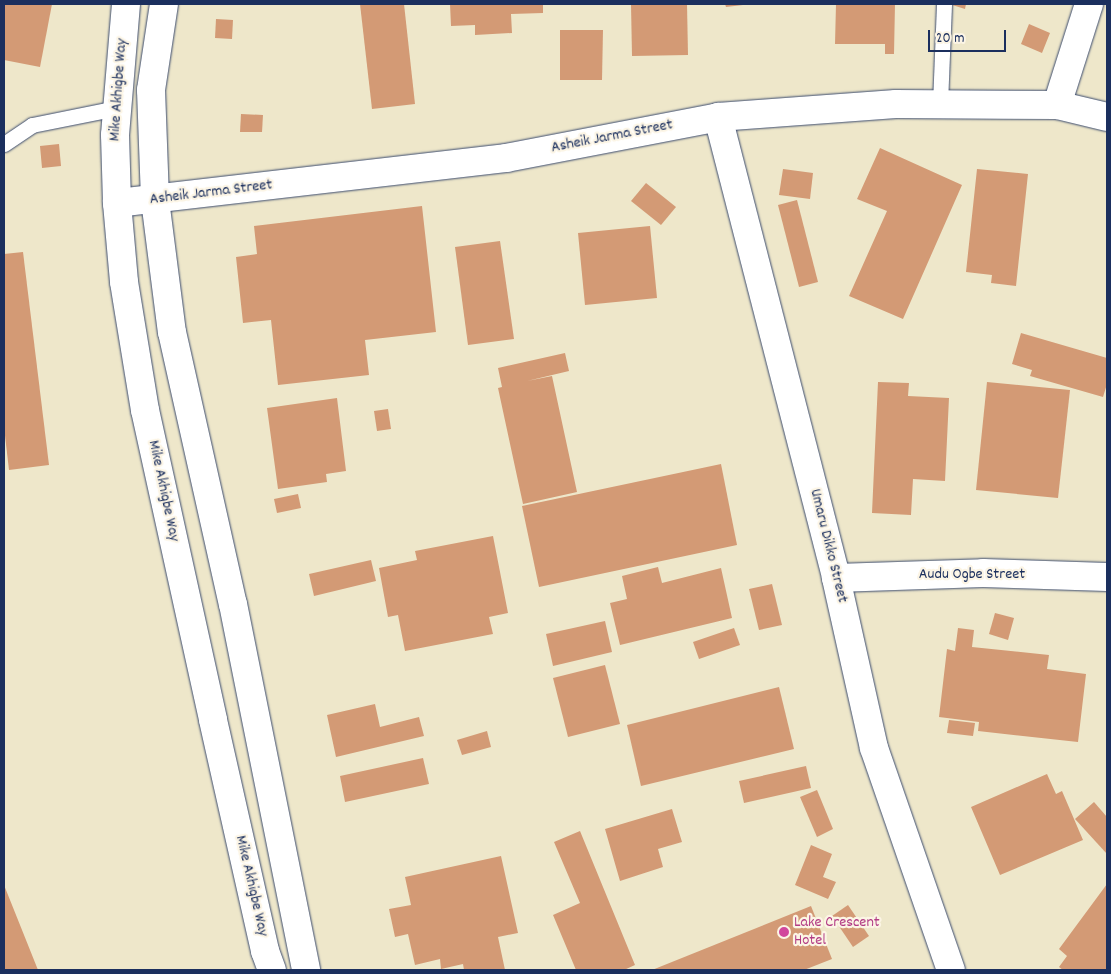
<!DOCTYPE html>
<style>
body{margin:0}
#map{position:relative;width:1111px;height:974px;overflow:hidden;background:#eee7ca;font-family:Dekko,sans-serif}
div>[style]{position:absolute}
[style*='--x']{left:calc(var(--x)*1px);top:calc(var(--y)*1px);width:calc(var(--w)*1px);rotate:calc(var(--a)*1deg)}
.building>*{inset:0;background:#d39a75}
.roads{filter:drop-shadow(0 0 1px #3b4b6e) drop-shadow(0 0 1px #3b4b6e)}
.lane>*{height:15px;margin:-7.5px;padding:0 7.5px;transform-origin:7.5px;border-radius:7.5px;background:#fff}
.street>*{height:28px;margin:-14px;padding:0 14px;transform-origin:14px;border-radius:14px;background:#fff}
.secondary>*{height:28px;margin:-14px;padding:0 14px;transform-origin:14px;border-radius:14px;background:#fff}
.dots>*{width:14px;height:14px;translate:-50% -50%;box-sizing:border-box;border:2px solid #fcf5e5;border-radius:50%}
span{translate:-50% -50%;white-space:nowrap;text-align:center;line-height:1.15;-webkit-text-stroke:4.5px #fcf5e5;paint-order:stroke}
.street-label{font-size:16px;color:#1b2f5e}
.hotel-label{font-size:16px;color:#b23c85}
.left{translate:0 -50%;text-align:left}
.frame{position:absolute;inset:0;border:5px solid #1b2f5e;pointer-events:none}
.scale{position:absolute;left:928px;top:30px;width:78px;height:22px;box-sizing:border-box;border:2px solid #1b2f5e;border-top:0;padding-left:6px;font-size:15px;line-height:18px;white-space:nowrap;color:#1b2f5e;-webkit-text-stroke:4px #fcf5e5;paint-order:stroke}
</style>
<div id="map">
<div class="building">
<div style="clip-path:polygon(4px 4px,52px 4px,40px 67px,4px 60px)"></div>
<div style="clip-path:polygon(360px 4px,404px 4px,415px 104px,372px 109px)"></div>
<div style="clip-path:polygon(450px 4px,543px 4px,543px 13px,511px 14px,512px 33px,475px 35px,475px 25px,451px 26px)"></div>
<div style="clip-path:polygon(631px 4px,687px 4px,688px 55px,632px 56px)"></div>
<div style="clip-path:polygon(725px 4px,743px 4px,743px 5px,726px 7px)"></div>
<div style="clip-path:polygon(836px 4px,895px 4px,894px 54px,885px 54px,885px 44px,835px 44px)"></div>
<div style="clip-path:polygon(949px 4px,966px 4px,965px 9px)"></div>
<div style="clip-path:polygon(216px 19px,233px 20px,232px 39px,215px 38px)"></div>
<div style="clip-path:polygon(1029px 24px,1050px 33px,1042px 53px,1021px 44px)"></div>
<div style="clip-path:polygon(560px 30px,603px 30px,602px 80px,560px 80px)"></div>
<div style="clip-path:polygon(241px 114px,263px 115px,262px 132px,240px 132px)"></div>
<div style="clip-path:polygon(59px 144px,61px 166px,42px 168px,40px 146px)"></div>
<div style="clip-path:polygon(880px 148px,962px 185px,903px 319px,849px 296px,887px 211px,857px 199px)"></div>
<div style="clip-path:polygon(783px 169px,813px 173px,810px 199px,779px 195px)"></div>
<div style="clip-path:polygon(977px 169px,1028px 174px,1016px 286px,991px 283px,992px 275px,966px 272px)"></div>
<div style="clip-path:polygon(646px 183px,676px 207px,661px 225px,631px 201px)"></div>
<div style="clip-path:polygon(797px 200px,818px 282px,799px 287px,778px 205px)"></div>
<div style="clip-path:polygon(422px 206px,436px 332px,365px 340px,369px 375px,278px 385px,271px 320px,243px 323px,236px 257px,257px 254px,254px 226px)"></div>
<div style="clip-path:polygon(650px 226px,657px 298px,585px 305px,578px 233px)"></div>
<div style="clip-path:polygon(500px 241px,514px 339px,468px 345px,455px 247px)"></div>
<div style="clip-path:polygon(23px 252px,49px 465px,9px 470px,4px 427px,4px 254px)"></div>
<div style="clip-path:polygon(1021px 333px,1107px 358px,1107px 384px,1103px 397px,1030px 376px,1032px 370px,1012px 364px)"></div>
<div style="clip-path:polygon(565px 353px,569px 371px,527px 381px,552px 376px,577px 492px,523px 504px,498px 388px,502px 387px,498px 368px)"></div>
<div style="clip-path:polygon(878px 382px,909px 383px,908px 396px,949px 398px,945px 481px,913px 479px,911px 515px,872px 513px)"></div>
<div style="clip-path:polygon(987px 382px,1070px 390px,1058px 498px,976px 490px)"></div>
<div style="clip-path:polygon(337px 398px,346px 471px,326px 474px,327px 482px,278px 489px,267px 408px)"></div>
<div style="clip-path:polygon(388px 409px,391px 429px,377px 431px,374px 411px)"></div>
<div style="clip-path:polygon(721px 464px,737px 545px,539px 587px,522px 506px)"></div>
<div style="clip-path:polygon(298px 494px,301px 508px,277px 513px,274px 499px)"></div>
<div style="clip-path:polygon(493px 536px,508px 613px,489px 617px,493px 634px,405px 651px,398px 615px,388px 617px,379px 568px,417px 560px,415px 551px)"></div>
<div style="clip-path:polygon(371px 560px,376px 581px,314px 596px,309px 574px)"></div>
<div style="clip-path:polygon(658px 567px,662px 583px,721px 568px,732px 618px,620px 645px,610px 603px,627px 599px,622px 576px)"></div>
<div style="clip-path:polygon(772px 584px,782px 625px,759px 630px,749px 589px)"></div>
<div style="clip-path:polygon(995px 613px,1014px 618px,1008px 640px,989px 634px)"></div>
<div style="clip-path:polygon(605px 621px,612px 652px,553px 666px,546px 634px)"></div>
<div style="clip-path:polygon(734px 628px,740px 645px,699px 659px,693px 642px)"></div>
<div style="clip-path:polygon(958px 628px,974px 630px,972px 647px,1049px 655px,1047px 669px,1086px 674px,1078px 742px,978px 731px,979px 722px,939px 717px,947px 649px,955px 651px)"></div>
<div style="clip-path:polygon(605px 665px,620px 724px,568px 737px,553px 678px)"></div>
<div style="clip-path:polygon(779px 687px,794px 749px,641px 786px,627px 725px)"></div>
<div style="clip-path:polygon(375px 704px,380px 727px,419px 717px,424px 736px,336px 757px,327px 715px)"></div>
<div style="clip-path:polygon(949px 720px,975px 723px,973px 736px,947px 733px)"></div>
<div style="clip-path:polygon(487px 731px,491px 747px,462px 755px,457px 740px)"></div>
<div style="clip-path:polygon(423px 758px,429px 784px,345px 802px,340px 776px)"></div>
<div style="clip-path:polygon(806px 766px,811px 788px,744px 803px,739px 781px)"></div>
<div style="clip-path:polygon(1047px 774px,1056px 794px,1062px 791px,1083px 840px,1000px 875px,971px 807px)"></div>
<div style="clip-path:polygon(817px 790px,833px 829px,817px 837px,800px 797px)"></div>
<div style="clip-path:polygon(1094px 802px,1107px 817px,1107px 854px,1075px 819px)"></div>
<div style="clip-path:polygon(672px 809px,682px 842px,658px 849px,663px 867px,620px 881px,605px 829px)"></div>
<div style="clip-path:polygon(580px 831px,635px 965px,624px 970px,576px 970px,553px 915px,580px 903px,554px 842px)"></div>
<div style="clip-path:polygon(811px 845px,832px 854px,823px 877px,836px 882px,828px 899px,795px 885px)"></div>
<div style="clip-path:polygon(501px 856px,518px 933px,498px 937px,505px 970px,464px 970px,463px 964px,441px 969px,440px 959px,415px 965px,408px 934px,395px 937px,389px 909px,411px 905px,405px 877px)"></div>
<div style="clip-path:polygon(1107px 884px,1107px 970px,1063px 970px,1059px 967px,1067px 956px,1059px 949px)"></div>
<div style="clip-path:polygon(4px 885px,38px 970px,4px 970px)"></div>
<div style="clip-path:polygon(848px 905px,869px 936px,853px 947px,832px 916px)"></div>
<div style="clip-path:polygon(811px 906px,832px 959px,804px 970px,652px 970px)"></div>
</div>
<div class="roads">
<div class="lane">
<div style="--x:940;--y:104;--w:100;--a:-87.7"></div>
<div style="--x:4;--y:144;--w:34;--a:-34"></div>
<div style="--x:32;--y:125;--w:87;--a:-11.3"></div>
</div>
<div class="street">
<div style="--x:1057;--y:105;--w:106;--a:-72.4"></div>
<div style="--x:718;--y:117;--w:476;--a:75.6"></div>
<div style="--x:836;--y:578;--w:174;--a:77.4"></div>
<div style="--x:874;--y:748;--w:235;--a:70.9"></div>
<div style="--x:117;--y:203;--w:392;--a:-6.6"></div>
<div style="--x:506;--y:158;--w:216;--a:-10.9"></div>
<div style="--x:718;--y:117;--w:178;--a:-4.2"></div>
<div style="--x:896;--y:104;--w:161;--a:0.4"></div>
<div style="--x:1057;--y:105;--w:51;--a:13.5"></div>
<div style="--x:836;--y:578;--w:147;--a:-1.9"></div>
<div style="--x:983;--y:573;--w:124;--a:1.8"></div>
</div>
<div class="secondary">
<div style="--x:126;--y:4;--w:131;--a:94.8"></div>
<div style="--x:115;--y:135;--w:68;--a:88.3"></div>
<div style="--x:117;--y:203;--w:79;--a:84.9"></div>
<div style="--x:124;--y:282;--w:130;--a:80.7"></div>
<div style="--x:145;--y:410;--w:317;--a:77.6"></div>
<div style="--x:213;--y:720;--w:237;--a:77.3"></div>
<div style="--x:265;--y:951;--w:20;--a:70"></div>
<div style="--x:164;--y:4;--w:87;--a:98.6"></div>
<div style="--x:151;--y:90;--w:110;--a:87.9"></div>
<div style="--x:155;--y:200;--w:133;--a:82.7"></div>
<div style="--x:172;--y:332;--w:279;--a:77.4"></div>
<div style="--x:233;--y:604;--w:373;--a:78.7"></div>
</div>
</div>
<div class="dots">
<div style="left:784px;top:932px;background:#d1479c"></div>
</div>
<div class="street-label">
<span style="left:119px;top:90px;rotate:-86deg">Mike Akhigbe Way</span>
<span style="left:612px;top:137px;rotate:-11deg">Asheik Jarma Street</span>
<span style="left:211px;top:193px;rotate:-7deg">Asheik Jarma Street</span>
<span style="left:163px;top:491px;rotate:78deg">Mike Akhigbe Way</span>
<span style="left:828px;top:546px;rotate:76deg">Umaru Dikko Street</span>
<span style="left:972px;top:575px">Audu Ogbe Street</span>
<span style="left:251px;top:886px;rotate:77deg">Mike Akhigbe Way</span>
</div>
<div class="hotel-label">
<span class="left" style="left:794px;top:932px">Lake Crescent<br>Hotel</span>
</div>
<div class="frame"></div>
<div class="scale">20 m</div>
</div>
